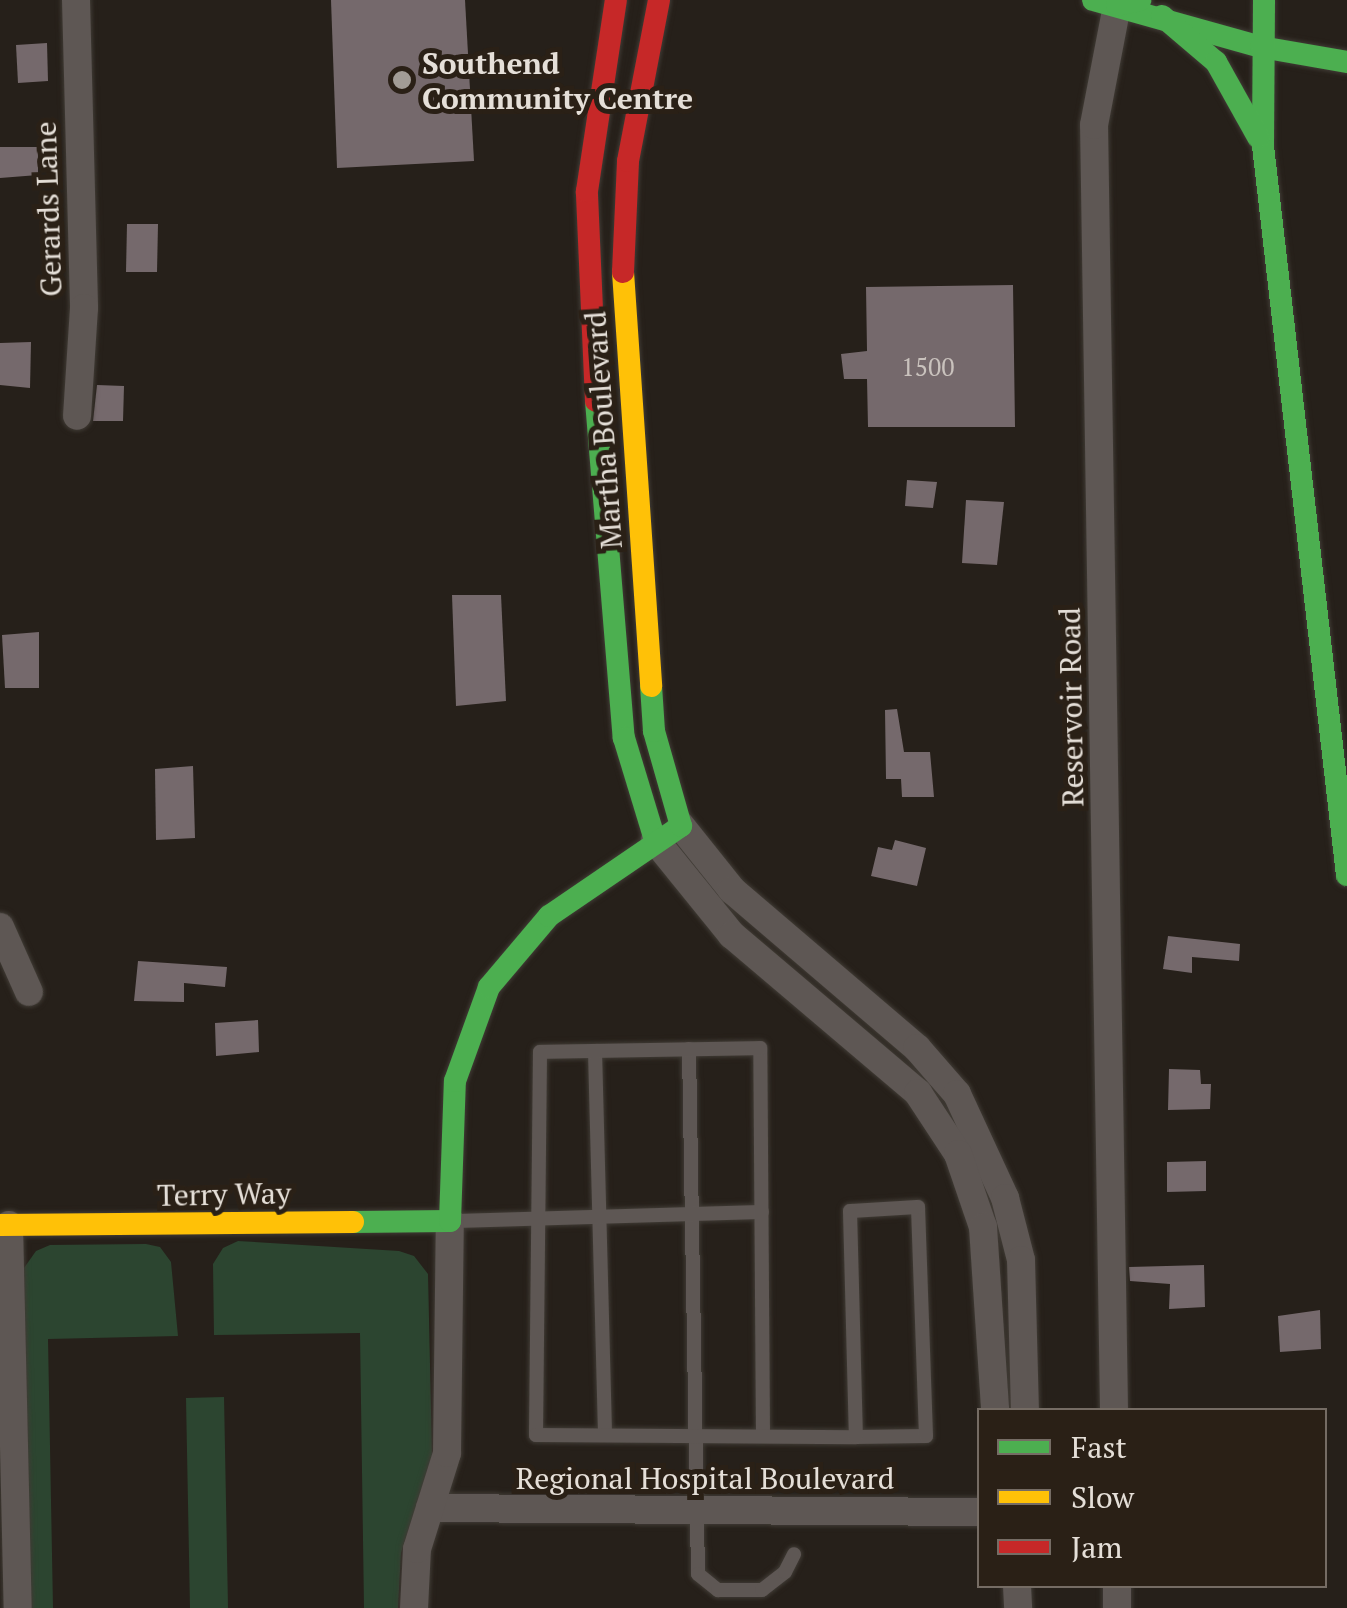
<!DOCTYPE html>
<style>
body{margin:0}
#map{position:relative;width:1347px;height:1608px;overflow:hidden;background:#26201a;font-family:"PT Serif",serif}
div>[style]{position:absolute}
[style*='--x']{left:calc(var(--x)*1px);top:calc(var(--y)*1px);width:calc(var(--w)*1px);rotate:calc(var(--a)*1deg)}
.green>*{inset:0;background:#2c4530}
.building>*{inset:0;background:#75696c}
.roads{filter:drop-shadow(0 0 2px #403b35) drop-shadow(0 0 2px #403b35)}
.lane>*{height:14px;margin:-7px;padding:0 7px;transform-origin:7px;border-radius:7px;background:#5e5754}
.street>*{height:28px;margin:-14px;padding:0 14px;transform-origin:14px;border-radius:14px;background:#5e5754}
.fast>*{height:22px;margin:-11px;padding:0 11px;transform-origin:11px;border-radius:11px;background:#4caf50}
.slow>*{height:22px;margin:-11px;padding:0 11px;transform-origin:11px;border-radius:11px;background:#ffc107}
.jam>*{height:22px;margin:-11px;padding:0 11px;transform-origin:11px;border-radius:11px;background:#c62828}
.dots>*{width:28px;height:28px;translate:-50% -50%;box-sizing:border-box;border:5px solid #2a2016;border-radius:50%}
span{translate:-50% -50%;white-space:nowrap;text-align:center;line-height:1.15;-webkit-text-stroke:10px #2a2016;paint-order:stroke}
.number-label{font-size:25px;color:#c9c2bd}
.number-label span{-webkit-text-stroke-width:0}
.poi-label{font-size:30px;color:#e5dfd8;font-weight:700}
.left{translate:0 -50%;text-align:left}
.street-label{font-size:30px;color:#e5dfd8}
.legend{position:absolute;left:977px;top:1408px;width:350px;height:180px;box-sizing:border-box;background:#2a2016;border:2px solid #756c64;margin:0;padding:12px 18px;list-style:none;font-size:30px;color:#e5dfd8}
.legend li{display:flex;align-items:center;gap:20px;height:50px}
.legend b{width:50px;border:2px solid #756c64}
</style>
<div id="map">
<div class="green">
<div style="clip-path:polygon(238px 1241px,399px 1251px,414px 1256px,428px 1274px,432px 1455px,401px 1553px,398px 1608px,364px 1608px,360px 1333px,214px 1335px,213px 1264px,223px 1248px)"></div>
<div style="clip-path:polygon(146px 1244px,160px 1247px,171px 1262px,178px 1336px,48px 1339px,53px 1608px,31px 1608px,24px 1268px,36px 1251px,50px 1245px)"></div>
<div style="clip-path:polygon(224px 1397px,228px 1608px,190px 1608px,186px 1398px)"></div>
</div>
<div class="building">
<div style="clip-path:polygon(331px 0,465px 0,474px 161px,337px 168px)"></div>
<div style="clip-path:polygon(47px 43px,48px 81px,18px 83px,16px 45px)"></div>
<div style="clip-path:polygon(0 147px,38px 147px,38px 175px,0 178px)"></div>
<div style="clip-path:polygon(127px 224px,158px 224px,157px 272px,126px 272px)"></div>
<div style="clip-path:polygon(1013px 285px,1015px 427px,868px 427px,867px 379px,844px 379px,841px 354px,867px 351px,866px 287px)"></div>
<div style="clip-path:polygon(31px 342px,30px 388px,0 385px,0 343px)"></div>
<div style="clip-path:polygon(97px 385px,124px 386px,123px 421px,93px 421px)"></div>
<div style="clip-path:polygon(907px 480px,937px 482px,933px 508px,905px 506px)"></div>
<div style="clip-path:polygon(966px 500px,1004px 502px,997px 565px,962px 563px)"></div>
<div style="clip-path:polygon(452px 595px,501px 595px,506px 701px,456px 706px)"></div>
<div style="clip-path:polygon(39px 632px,39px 688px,5px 688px,2px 635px)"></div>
<div style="clip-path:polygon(897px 709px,904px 752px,930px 752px,934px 797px,902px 797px,901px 779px,886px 779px,885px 710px)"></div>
<div style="clip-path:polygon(193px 766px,195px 838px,156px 840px,155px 769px)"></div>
<div style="clip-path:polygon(895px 840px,926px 848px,917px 886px,871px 876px,878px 847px,892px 850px)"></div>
<div style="clip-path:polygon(1168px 936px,1240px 944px,1239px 961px,1192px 957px,1192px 973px,1163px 969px)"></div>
<div style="clip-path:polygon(138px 961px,227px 967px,225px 987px,184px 983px,184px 1002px,134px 1001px)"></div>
<div style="clip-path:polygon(258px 1020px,259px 1052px,216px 1056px,215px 1023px)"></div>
<div style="clip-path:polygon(1169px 1069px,1200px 1070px,1201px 1084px,1211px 1084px,1210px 1109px,1168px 1110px)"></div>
<div style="clip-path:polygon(1206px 1161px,1206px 1191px,1167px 1192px,1167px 1162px)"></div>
<div style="clip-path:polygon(1204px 1265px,1205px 1307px,1169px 1309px,1170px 1284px,1130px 1281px,1129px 1267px)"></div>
<div style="clip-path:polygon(1320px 1310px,1321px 1349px,1280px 1352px,1278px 1316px)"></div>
</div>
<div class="roads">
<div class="lane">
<div style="--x:689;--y:1049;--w:525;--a:89.02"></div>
<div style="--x:698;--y:1574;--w:26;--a:39"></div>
<div style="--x:718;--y:1590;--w:44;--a:0"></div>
<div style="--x:762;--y:1590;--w:29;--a:-38"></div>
<div style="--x:785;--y:1572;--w:20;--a:-63"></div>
<div style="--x:595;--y:1051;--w:383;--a:88.5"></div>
<div style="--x:455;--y:1221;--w:307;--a:-1.7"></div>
<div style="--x:763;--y:1436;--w:388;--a:-90.4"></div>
<div style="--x:760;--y:1048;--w:220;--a:179"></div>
<div style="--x:540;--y:1052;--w:383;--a:90.6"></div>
<div style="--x:536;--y:1435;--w:320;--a:0.4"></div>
<div style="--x:856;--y:1437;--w:70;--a:-0.8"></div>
<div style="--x:926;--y:1436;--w:229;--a:-92"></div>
<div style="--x:918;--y:1207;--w:68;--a:176.6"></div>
<div style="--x:850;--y:1211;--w:226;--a:88.5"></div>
</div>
<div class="street">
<div style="--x:76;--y:0;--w:308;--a:88.5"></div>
<div style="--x:84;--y:308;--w:108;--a:93.7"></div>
<div style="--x:681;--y:826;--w:82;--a:51.4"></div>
<div style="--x:732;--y:890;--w:243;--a:40.5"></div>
<div style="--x:917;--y:1048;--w:61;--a:49"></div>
<div style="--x:957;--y:1094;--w:115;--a:65.2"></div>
<div style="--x:1005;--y:1198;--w:64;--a:75.5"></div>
<div style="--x:1021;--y:1260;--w:150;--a:88.5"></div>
<div style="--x:655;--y:840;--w:122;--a:51"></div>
<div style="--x:732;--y:935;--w:244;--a:40.3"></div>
<div style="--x:918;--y:1093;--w:73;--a:56.7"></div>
<div style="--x:958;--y:1154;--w:77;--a:71.1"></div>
<div style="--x:983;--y:1227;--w:183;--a:86.2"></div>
<div style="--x:0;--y:927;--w:71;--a:66"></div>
<div style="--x:9;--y:1225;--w:383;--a:88.7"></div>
<div style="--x:1114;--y:1410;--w:1285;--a:-90.89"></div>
<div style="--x:1094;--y:125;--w:122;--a:-79.1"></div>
<div style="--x:430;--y:1508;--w:549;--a:0.42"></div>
<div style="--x:1017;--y:1586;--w:22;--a:87"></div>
<div style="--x:1117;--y:1586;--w:22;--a:90"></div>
<div style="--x:414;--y:1608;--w:59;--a:-87.1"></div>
<div style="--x:417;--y:1549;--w:101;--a:-72.6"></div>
<div style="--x:447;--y:1453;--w:232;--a:-89.3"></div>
</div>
<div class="fast">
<div style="--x:1093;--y:0;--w:174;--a:15.6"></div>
<div style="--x:1261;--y:47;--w:87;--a:9.9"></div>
<div style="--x:1264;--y:0;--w:146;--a:90.4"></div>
<div style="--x:1263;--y:146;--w:734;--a:83.43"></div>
<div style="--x:1117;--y:5;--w:24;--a:-12"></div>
<div style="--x:1162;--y:16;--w:71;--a:40.4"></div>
<div style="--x:1216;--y:62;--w:86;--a:60.8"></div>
<div style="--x:596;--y:401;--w:338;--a:85.3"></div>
<div style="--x:624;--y:738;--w:107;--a:73.1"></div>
<div style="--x:353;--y:1222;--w:97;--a:-0.6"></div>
<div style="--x:450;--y:1221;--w:140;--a:-88"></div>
<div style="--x:455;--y:1081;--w:100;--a:-70.1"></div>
<div style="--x:489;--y:987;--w:93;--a:-49.8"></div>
<div style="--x:549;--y:916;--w:160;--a:-34.3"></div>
<div style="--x:681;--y:826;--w:99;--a:-105.9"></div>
<div style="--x:654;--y:731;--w:45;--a:-93.8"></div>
</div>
<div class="slow">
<div style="--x:623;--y:272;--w:415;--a:86.1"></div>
<div style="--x:0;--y:1225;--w:353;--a:-0.5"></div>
</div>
<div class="jam">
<div style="--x:623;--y:272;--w:111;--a:-87.4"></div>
<div style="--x:628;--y:161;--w:164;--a:-79.1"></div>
<div style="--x:596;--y:401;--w:210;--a:-92.5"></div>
<div style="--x:587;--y:191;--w:193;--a:-81.4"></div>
</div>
</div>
<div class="dots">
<div style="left:402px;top:80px;background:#a29c96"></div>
</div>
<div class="number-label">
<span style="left:928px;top:367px">1500</span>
</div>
<div class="poi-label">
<span class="left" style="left:422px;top:80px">Southend<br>Community Centre</span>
</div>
<div class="street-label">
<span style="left:48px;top:209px;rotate:-92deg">Gerards Lane</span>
<span style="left:603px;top:430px;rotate:-94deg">Martha Boulevard</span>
<span style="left:1071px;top:707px;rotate:-91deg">Reservoir Road</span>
<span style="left:224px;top:1194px;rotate:-1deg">Terry Way</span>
<span style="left:705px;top:1478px">Regional Hospital Boulevard</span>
</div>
<ul class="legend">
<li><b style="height:12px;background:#4caf50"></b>Fast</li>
<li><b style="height:12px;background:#ffc107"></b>Slow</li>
<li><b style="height:12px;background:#c62828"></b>Jam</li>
</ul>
</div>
